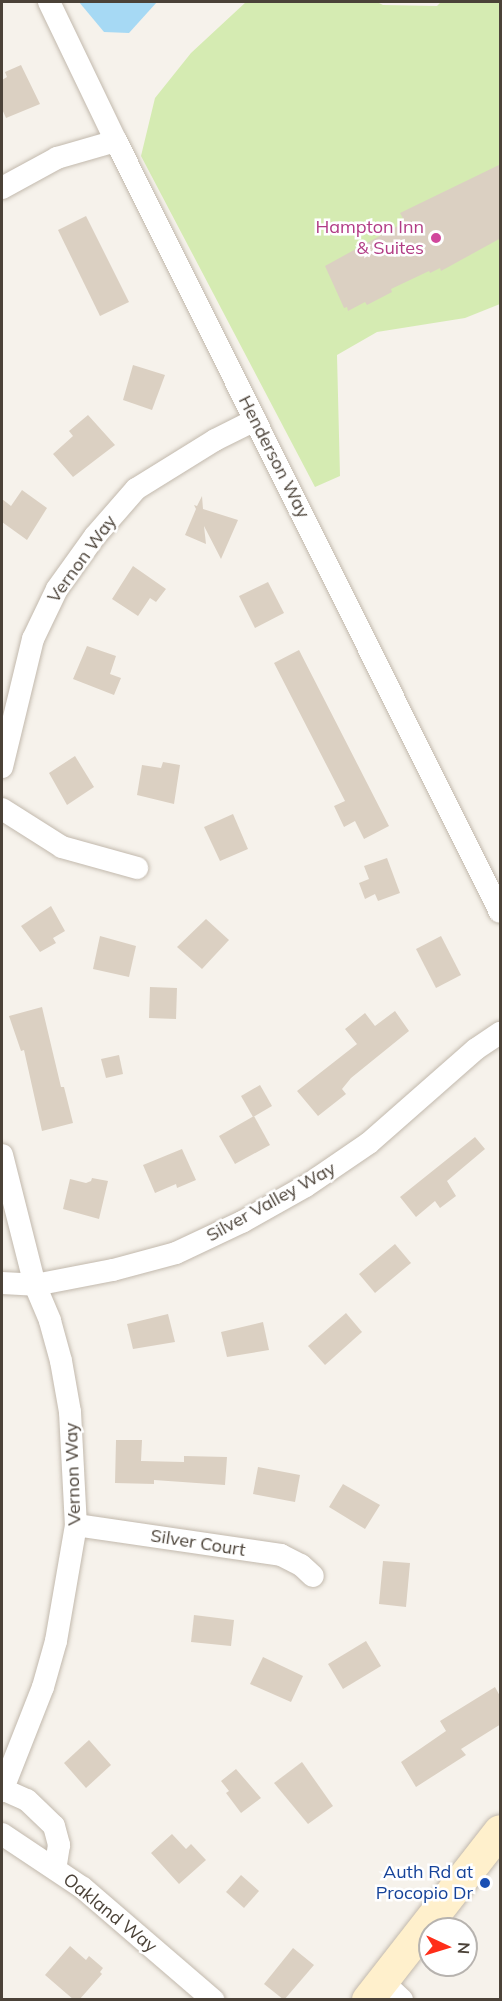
<!DOCTYPE html>
<style>
body{margin:0}
#map{position:relative;width:502px;height:2001px;overflow:hidden;background:#f6f2eb;font-family:Mulish,sans-serif}
div>[style]{position:absolute}
[style*='--x']{left:calc(var(--x)*1px);top:calc(var(--y)*1px);width:calc(var(--w)*1px);rotate:calc(var(--a)*1deg)}
.green>*{inset:0;background:#d5ebb2}
.water>*{inset:0;background:#a6d9f4}
.building>*{inset:0;background:#dbd0c2}
.roads{filter:drop-shadow(0 0 2px #c2b9ad) drop-shadow(0 0 2px #c2b9ad)}
.street>*{height:22px;margin:-11px;padding:0 11px;transform-origin:11px;border-radius:11px;background:#fff}
.secondary>*{height:32px;margin:-16px;padding:0 16px;transform-origin:16px;border-radius:16px;background:#fff0cc}
.dots>*{width:16px;height:16px;translate:-50% -50%;box-sizing:border-box;border:3px solid #fff;border-radius:50%}
span{translate:-50% -50%;white-space:nowrap;text-align:center;line-height:1.15;-webkit-text-stroke:5px #fff;paint-order:stroke}
.hotel-label{font-size:18px;color:#b23c85}
.right{translate:-100% -50%;text-align:right}
.street-label{font-size:18px;color:#4b4238}
.transit-label{font-size:18px;color:#164399}
.frame{position:absolute;inset:0;border:3px solid #4b4238;pointer-events:none}
.north{position:absolute;left:418px;top:1917px;width:60px;height:60px;box-sizing:border-box;background:#fff;border:2px solid #b7b3af;border-radius:50%;rotate:94deg;font-size:16px;font-weight:700;line-height:24px;text-align:center;color:#4b4238}
.north::after{content:'';display:block;margin:auto;width:21px;height:27px;background:#ff2e19;clip-path:polygon(50% 0,100% 100%,50% 72%,0 100%)}
</style>
<div id="map">
<div class="green">
<div style="clip-path:polygon(246px 2px,377px 2px,383px 5px,437px 6px,441px 2px,500px 2px,500px 304px,465px 318px,377px 332px,337px 355px,340px 476px,315px 487px,141px 156px,155px 98px,191px 53px)"></div>
</div>
<div class="water">
<div style="clip-path:polygon(79px 2px,157px 2px,129px 33px,104px 32px)"></div>
</div>
<div class="building">
<div style="clip-path:polygon(21px 65px,40px 104px,6px 118px,2px 109px,2px 80px,7px 77px,5px 72px)"></div>
<div style="clip-path:polygon(501px 164px,501px 238px,441px 271px,440px 268px,430px 273px,429px 271px,391px 289px,392px 292px,367px 305px,365px 302px,348px 311px,347px 307px,344px 308px,325px 266px,405px 222px,400px 213px)"></div>
<div style="clip-path:polygon(86px 216px,129px 302px,100px 316px,58px 230px)"></div>
<div style="clip-path:polygon(133px 365px,165px 375px,152px 410px,123px 400px)"></div>
<div style="clip-path:polygon(88px 415px,115px 445px,73px 477px,53px 454px,73px 436px,69px 431px)"></div>
<div style="clip-path:polygon(22px 490px,47px 508px,27px 540px,2px 522px,2px 499px,11px 506px)"></div>
<div style="clip-path:polygon(202px 496px,203px 509px,238px 520px,221px 559px,204px 526px,206px 544px,185px 535px,196px 509px,194px 505px,197px 506px)"></div>
<div style="clip-path:polygon(133px 566px,166px 589px,156px 602px,150px 598px,138px 616px,112px 599px)"></div>
<div style="clip-path:polygon(268px 582px,284px 613px,255px 628px,239px 596px)"></div>
<div style="clip-path:polygon(87px 646px,116px 656px,110px 674px,121px 678px,114px 695px,73px 679px)"></div>
<div style="clip-path:polygon(299px 650px,389px 826px,364px 839px,355px 821px,344px 827px,334px 806px,345px 801px,274px 663px)"></div>
<div style="clip-path:polygon(75px 756px,94px 787px,67px 805px,49px 773px)"></div>
<div style="clip-path:polygon(163px 762px,180px 765px,174px 804px,137px 795px,142px 765px,161px 768px)"></div>
<div style="clip-path:polygon(233px 814px,248px 849px,220px 861px,204px 827px)"></div>
<div style="clip-path:polygon(387px 858px,400px 893px,378px 901px,375px 894px,365px 899px,359px 883px,369px 879px,364px 866px)"></div>
<div style="clip-path:polygon(51px 906px,65px 931px,53px 938px,56px 943px,40px 952px,21px 926px)"></div>
<div style="clip-path:polygon(206px 919px,229px 940px,202px 969px,177px 947px)"></div>
<div style="clip-path:polygon(100px 936px,136px 946px,129px 977px,93px 969px)"></div>
<div style="clip-path:polygon(441px 936px,461px 975px,436px 988px,416px 949px)"></div>
<div style="clip-path:polygon(150px 987px,177px 988px,176px 1019px,149px 1018px)"></div>
<div style="clip-path:polygon(42px 1007px,61px 1087px,64px 1087px,73px 1123px,42px 1131px,24px 1050px,21px 1051px,9px 1016px)"></div>
<div style="clip-path:polygon(395px 1011px,409px 1031px,351px 1078px,342px 1089px,346px 1094px,318px 1116px,297px 1091px,357px 1044px,345px 1029px,365px 1013px,375px 1026px)"></div>
<div style="clip-path:polygon(119px 1055px,123px 1074px,106px 1078px,101px 1059px)"></div>
<div style="clip-path:polygon(260px 1085px,272px 1106px,253px 1117px,241px 1096px)"></div>
<div style="clip-path:polygon(254px 1116px,270px 1145px,235px 1164px,219px 1136px)"></div>
<div style="clip-path:polygon(475px 1137px,485px 1149px,447px 1181px,456px 1196px,440px 1208px,435px 1201px,416px 1217px,400px 1197px)"></div>
<div style="clip-path:polygon(182px 1149px,196px 1180px,177px 1188px,176px 1184px,155px 1193px,143px 1165px)"></div>
<div style="clip-path:polygon(92px 1178px,108px 1181px,99px 1219px,63px 1209px,70px 1179px,86px 1183px,91px 1181px)"></div>
<div style="clip-path:polygon(395px 1244px,411px 1263px,375px 1293px,359px 1274px)"></div>
<div style="clip-path:polygon(346px 1313px,362px 1332px,325px 1365px,308px 1346px)"></div>
<div style="clip-path:polygon(168px 1314px,175px 1342px,133px 1349px,127px 1324px)"></div>
<div style="clip-path:polygon(263px 1322px,269px 1350px,227px 1357px,221px 1332px)"></div>
<div style="clip-path:polygon(116px 1440px,142px 1440px,141px 1461px,184px 1462px,184px 1456px,227px 1457px,225px 1485px,154px 1480px,154px 1484px,115px 1483px)"></div>
<div style="clip-path:polygon(258px 1467px,300px 1475px,295px 1502px,253px 1494px)"></div>
<div style="clip-path:polygon(343px 1484px,380px 1505px,365px 1529px,329px 1507px)"></div>
<div style="clip-path:polygon(383px 1561px,410px 1563px,406px 1607px,379px 1604px)"></div>
<div style="clip-path:polygon(194px 1615px,234px 1620px,231px 1646px,191px 1642px)"></div>
<div style="clip-path:polygon(366px 1641px,381px 1666px,343px 1689px,328px 1664px)"></div>
<div style="clip-path:polygon(263px 1657px,303px 1676px,291px 1702px,250px 1684px)"></div>
<div style="clip-path:polygon(495px 1687px,501px 1698px,501px 1724px,461px 1749px,466px 1755px,416px 1787px,401px 1762px,446px 1731px,440px 1721px)"></div>
<div style="clip-path:polygon(89px 1740px,111px 1765px,86px 1788px,64px 1763px)"></div>
<div style="clip-path:polygon(302px 1762px,333px 1806px,308px 1824px,274px 1783px)"></div>
<div style="clip-path:polygon(236px 1769px,261px 1798px,241px 1813px,226px 1793px,229px 1791px,221px 1781px)"></div>
<div style="clip-path:polygon(172px 1834px,186px 1849px,191px 1844px,206px 1860px,179px 1884px,151px 1853px)"></div>
<div style="clip-path:polygon(241px 1875px,259px 1891px,244px 1908px,226px 1892px)"></div>
<div style="clip-path:polygon(70px 1946px,86px 1960px,89px 1956px,103px 1968px,100px 1972px,102px 1974px,79px 2000px,74px 2000px,45px 1975px)"></div>
<div style="clip-path:polygon(293px 1948px,314px 1965px,284px 2000px,264px 1984px)"></div>
</div>
<div class="roads">
<div class="street">
<div style="--x:49;--y:2;--w:154;--a:64.3"></div>
<div style="--x:116;--y:141;--w:861;--a:63.52"></div>
<div style="--x:2;--y:188;--w:63;--a:-28.6"></div>
<div style="--x:57;--y:158;--w:61;--a:-16.1"></div>
<div style="--x:2;--y:767;--w:132;--a:-76.4"></div>
<div style="--x:33;--y:639;--w:55;--a:-64.4"></div>
<div style="--x:57;--y:589;--w:65;--a:-54.4"></div>
<div style="--x:95;--y:536;--w:62;--a:-48.9"></div>
<div style="--x:136;--y:489;--w:93;--a:-31.8"></div>
<div style="--x:215;--y:440;--w:45;--a:-26.6"></div>
<div style="--x:2;--y:809;--w:71;--a:32.3"></div>
<div style="--x:62;--y:847;--w:78;--a:15.6"></div>
<div style="--x:2;--y:1155;--w:134;--a:75.8"></div>
<div style="--x:35;--y:1285;--w:39;--a:67"></div>
<div style="--x:50;--y:1321;--w:41;--a:74.6"></div>
<div style="--x:61;--y:1361;--w:52;--a:80"></div>
<div style="--x:70;--y:1412;--w:113;--a:87"></div>
<div style="--x:76;--y:1525;--w:118;--a:99.8"></div>
<div style="--x:56;--y:1641;--w:48;--a:105.8"></div>
<div style="--x:43;--y:1687;--w:112;--a:111.5"></div>
<div style="--x:2;--y:1283;--w:33;--a:3"></div>
<div style="--x:35;--y:1285;--w:79;--a:-10.9"></div>
<div style="--x:113;--y:1270;--w:65;--a:-15.1"></div>
<div style="--x:176;--y:1253;--w:73;--a:-25.2"></div>
<div style="--x:242;--y:1222;--w:73;--a:-29.4"></div>
<div style="--x:306;--y:1186;--w:76;--a:-34.3"></div>
<div style="--x:369;--y:1143;--w:142;--a:-41.3"></div>
<div style="--x:476;--y:1049;--w:29;--a:-34"></div>
<div style="--x:76;--y:1525;--w:207;--a:8.3"></div>
<div style="--x:281;--y:1555;--w:22;--a:27"></div>
<div style="--x:301;--y:1565;--w:16;--a:43"></div>
<div style="--x:2;--y:1789;--w:27;--a:24"></div>
<div style="--x:27;--y:1800;--w:37;--a:44"></div>
<div style="--x:54;--y:1826;--w:20;--a:75"></div>
<div style="--x:59;--y:1845;--w:24;--a:99"></div>
<div style="--x:2;--y:1834;--w:97;--a:33.7"></div>
<div style="--x:83;--y:1888;--w:172;--a:40.7"></div>
<div style="--x:383;--y:1982;--w:26;--a:43"></div>
</div>
<div class="secondary">
<div style="--x:368;--y:2000;--w:214;--a:-52"></div>
</div>
</div>
<div class="dots">
<div style="left:436px;top:238px;background:#d1479c"></div>
<div style="left:485px;top:1883px;background:#1a4fb4"></div>
</div>
<div class="hotel-label">
<span class="right" style="left:424px;top:238px">Hampton Inn<br>&amp; Suites</span>
</div>
<div class="street-label">
<span style="left:274px;top:457px;rotate:63deg">Henderson Way</span>
<span style="left:82px;top:559px;rotate:-54deg">Vernon Way</span>
<span style="left:271px;top:1202px;rotate:-29deg">Silver Valley Way</span>
<span style="left:73px;top:1474px;rotate:-92deg">Vernon Way</span>
<span style="left:198px;top:1543px;rotate:9deg">Silver Court</span>
<span style="left:110px;top:1913px;rotate:39deg">Oakland Way</span>
</div>
<div class="transit-label">
<span class="right" style="left:473px;top:1883px">Auth Rd at<br>Procopio Dr</span>
</div>
<div class="frame"></div>
<div class="north">N</div>
</div>
